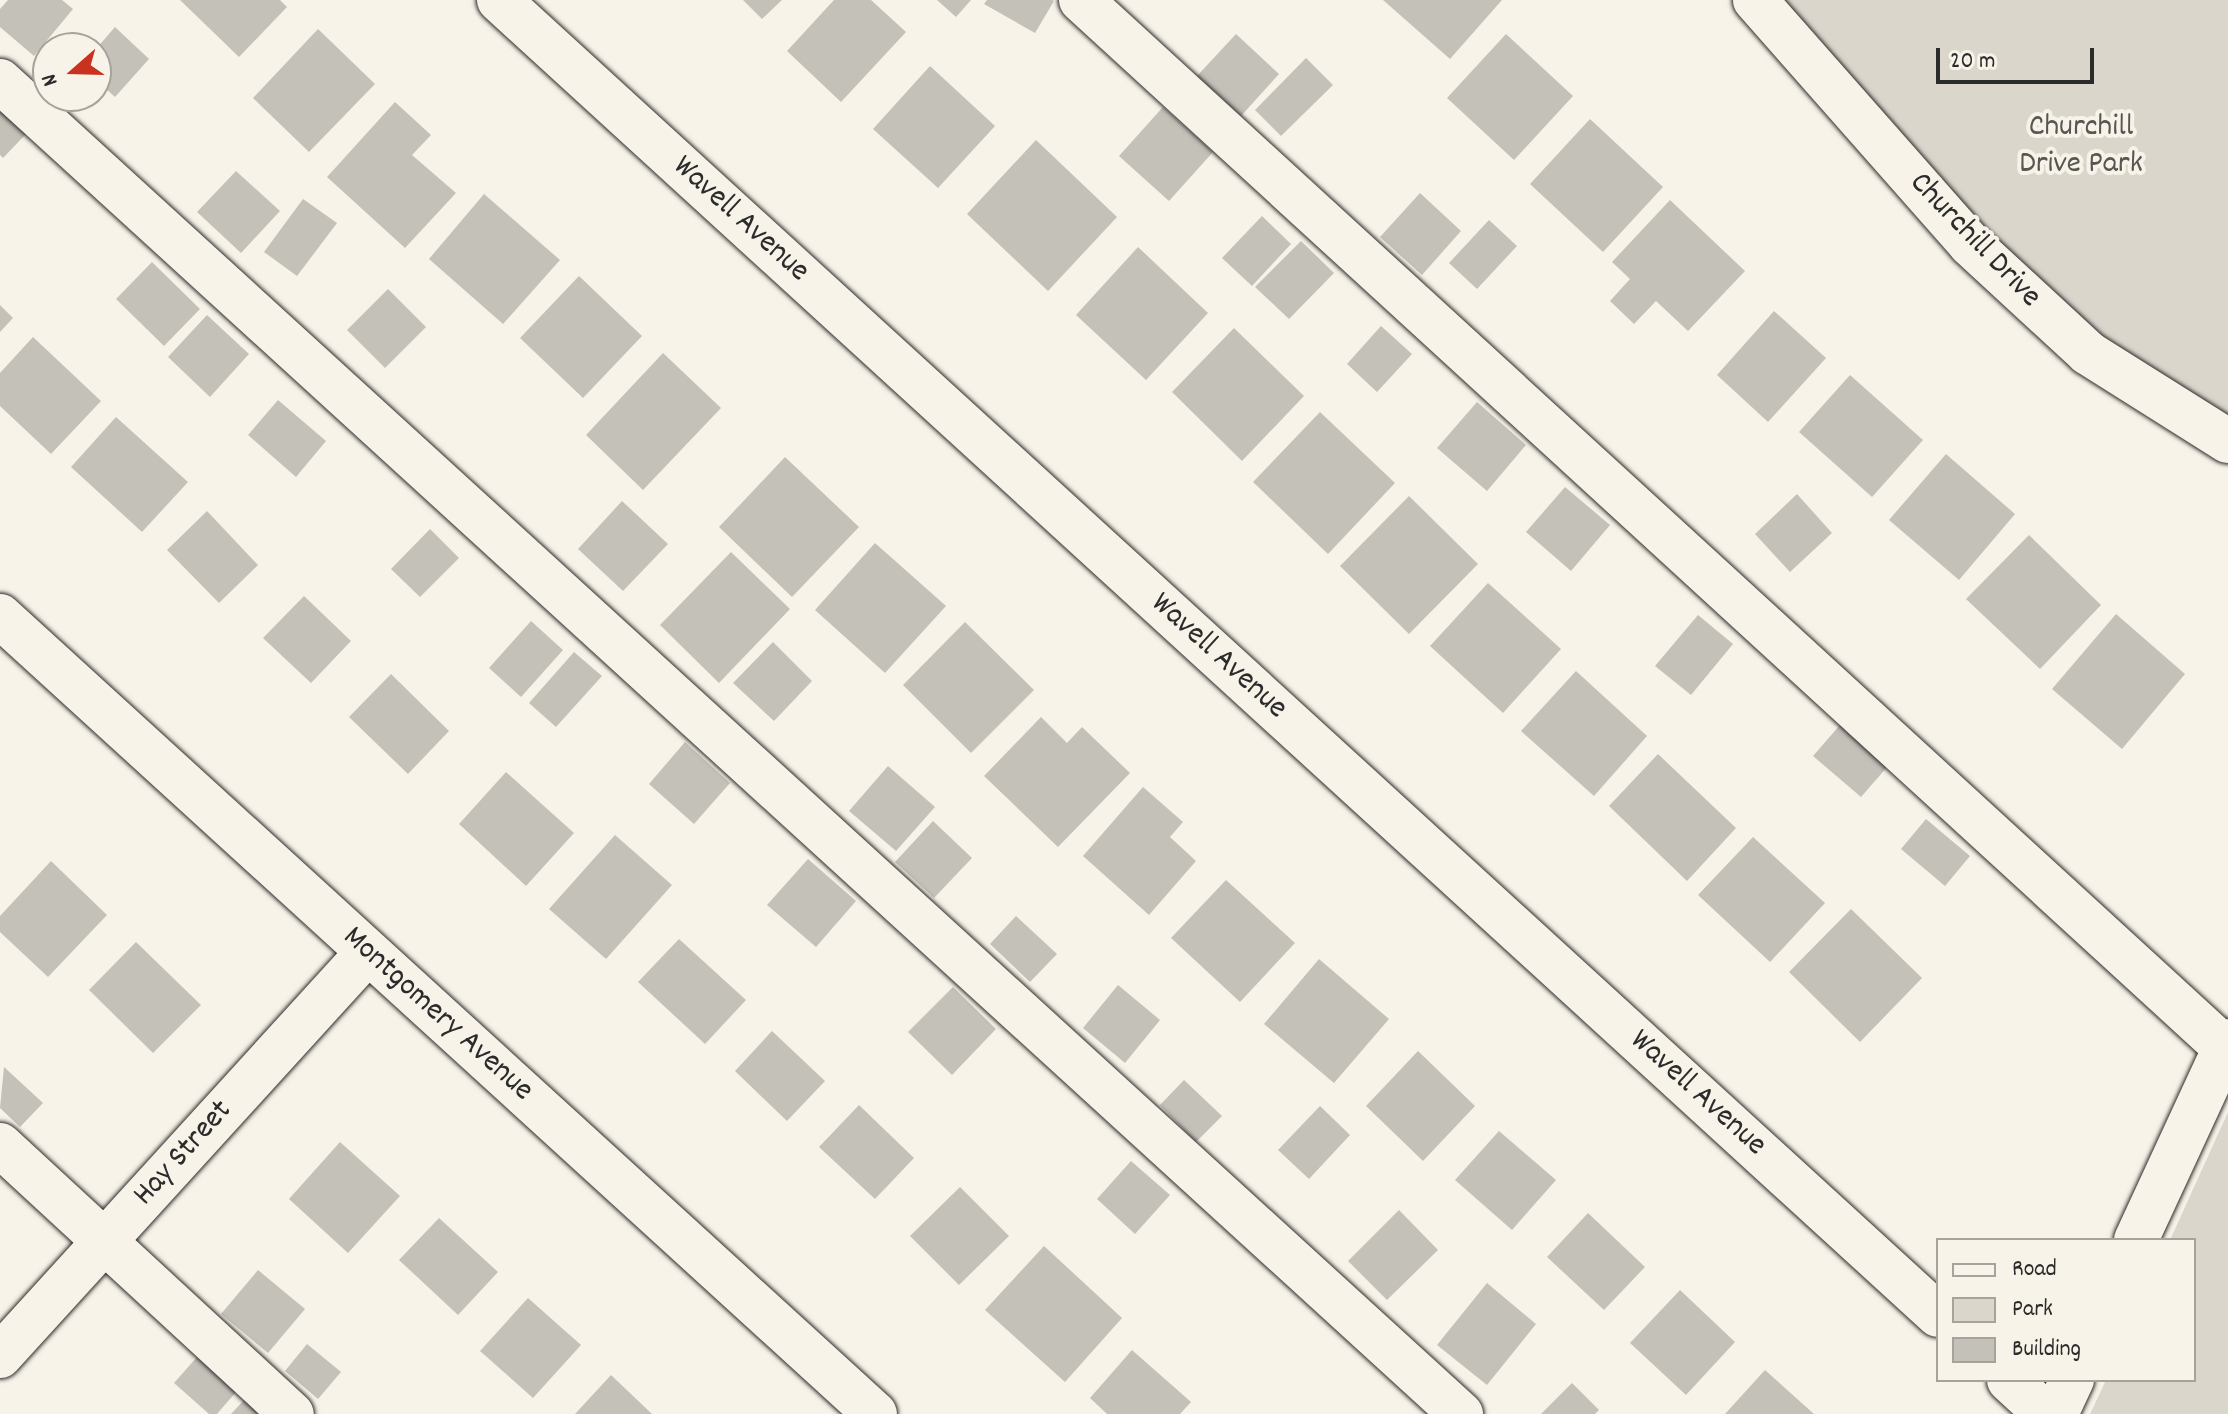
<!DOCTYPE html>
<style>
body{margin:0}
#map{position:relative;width:2228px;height:1414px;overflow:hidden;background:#f7f3e8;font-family:Dekko,sans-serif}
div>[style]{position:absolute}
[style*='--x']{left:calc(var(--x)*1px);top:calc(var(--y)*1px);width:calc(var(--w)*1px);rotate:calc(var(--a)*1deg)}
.green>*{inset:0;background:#dad6cc}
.building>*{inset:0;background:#c4c1b9}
.roads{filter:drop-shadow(0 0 2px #2b2b2b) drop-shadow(0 0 2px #2b2b2b)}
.minor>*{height:44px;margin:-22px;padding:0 22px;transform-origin:22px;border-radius:22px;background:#f7f3e8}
span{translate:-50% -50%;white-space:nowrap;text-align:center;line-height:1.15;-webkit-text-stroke:8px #f7f3e8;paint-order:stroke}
.park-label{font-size:32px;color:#575653}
.street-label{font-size:32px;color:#2b2b2b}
.legend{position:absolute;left:1936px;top:1238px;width:260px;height:144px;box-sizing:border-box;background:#f7f3e8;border:2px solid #a5a39c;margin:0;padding:10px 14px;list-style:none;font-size:24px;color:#2b2b2b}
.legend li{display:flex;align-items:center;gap:16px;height:40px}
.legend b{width:40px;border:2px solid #a5a39c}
.north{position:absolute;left:32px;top:32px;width:80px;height:80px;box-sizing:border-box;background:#f7f3e8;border:2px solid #a5a39c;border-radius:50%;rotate:250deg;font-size:22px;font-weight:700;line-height:32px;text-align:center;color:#2b2b2b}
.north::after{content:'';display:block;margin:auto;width:28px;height:36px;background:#c8321e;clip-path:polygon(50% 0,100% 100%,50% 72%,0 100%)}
.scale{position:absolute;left:1936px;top:48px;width:158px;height:36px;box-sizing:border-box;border:4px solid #2b2b2b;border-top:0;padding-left:10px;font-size:24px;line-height:28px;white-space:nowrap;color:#2b2b2b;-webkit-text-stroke:6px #f7f3e8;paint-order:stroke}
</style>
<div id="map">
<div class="green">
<div style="clip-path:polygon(1755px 0,2228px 0,2228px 441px,2088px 353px)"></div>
<div style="clip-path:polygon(2228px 1112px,2228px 1414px,2090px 1414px,2106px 1380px,2194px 1380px,2194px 1240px,2170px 1240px)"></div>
</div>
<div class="building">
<div style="clip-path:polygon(8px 0,62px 0,73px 9px,34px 56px,0 27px,0 9px)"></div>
<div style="clip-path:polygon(180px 0,280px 0,287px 7px,239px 57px)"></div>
<div style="clip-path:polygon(743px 0,782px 0,762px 19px)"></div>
<div style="clip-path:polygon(834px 0,871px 0,906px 32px,841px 102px,787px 51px)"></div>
<div style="clip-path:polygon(937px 0,971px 0,956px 17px)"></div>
<div style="clip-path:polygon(987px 0,1052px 0,1054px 1px,1035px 33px,984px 4px)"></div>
<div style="clip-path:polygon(1383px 0,1502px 0,1450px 59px)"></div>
<div style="clip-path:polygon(115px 27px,149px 59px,115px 97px,96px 80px,96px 49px)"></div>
<div style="clip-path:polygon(318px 29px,375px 84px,309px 152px,253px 98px)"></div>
<div style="clip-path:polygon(1236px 34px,1279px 74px,1241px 116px,1197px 76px)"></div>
<div style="clip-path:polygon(1506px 34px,1573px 96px,1514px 160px,1447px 98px)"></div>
<div style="clip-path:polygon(1306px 58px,1333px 85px,1281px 136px,1255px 110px)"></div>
<div style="clip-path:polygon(930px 66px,995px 126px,938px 188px,873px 129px)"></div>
<div style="clip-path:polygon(395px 102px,431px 135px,412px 155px,456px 193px,405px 248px,327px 177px)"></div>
<div style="clip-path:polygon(1163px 107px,1213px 152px,1169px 201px,1119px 156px)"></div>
<div style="clip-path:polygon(0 109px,26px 134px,3px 158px,0 155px)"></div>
<div style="clip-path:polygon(1590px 119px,1663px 187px,1603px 252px,1530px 184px)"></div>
<div style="clip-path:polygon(1036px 140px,1117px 217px,1048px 291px,967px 214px)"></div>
<div style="clip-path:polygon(236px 171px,280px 211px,241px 253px,197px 212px)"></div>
<div style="clip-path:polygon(1420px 193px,1461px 231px,1422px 275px,1380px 237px)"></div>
<div style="clip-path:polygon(484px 194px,560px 260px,503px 324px,429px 259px)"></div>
<div style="clip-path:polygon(303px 199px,337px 223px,297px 276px,264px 252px)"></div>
<div style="clip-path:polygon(1670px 200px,1745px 271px,1688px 331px,1656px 301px,1634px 324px,1610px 301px,1630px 279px,1612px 262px)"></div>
<div style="clip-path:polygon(1262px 216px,1291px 244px,1252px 286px,1222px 258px)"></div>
<div style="clip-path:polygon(1489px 220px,1517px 246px,1477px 289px,1449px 263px)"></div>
<div style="clip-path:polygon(1301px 241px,1334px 273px,1289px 319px,1255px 287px)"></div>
<div style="clip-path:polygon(1138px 247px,1208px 313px,1146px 380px,1076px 315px)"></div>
<div style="clip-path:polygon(152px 262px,200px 309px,164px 346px,116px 299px)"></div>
<div style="clip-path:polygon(579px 276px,642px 336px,583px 398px,520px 338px)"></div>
<div style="clip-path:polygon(388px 289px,426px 327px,385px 368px,347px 330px)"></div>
<div style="clip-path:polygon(0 305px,13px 318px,0 332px)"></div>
<div style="clip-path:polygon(1774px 311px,1826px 358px,1768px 422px,1717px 375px)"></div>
<div style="clip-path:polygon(207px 315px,249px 354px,210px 397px,168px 357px)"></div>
<div style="clip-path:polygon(1381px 326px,1412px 354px,1377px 392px,1347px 364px)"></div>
<div style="clip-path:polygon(1234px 328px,1304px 396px,1242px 461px,1172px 392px)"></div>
<div style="clip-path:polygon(33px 337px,101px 401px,51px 454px,0 406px,0 373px)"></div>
<div style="clip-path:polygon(663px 353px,721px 408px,643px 490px,586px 435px)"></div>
<div style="clip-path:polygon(1850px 375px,1923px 440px,1872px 497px,1799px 432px)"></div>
<div style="clip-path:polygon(278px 400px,326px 441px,296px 477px,248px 435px)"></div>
<div style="clip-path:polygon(1477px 402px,1526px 445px,1487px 491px,1437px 448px)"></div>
<div style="clip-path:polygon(1320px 412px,1395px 483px,1328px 554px,1253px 482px)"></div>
<div style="clip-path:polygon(116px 417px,188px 482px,142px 532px,71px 467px)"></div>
<div style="clip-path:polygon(1946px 454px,2015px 514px,1959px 580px,1889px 520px)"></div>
<div style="clip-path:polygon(785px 457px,859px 527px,792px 597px,719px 527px)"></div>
<div style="clip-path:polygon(1565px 487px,1610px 525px,1571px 571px,1526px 532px)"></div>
<div style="clip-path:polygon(1797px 494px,1832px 533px,1790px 572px,1755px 534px)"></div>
<div style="clip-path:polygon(1409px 496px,1478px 564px,1409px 634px,1340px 566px)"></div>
<div style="clip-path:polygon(622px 501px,668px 544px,623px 591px,578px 549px)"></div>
<div style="clip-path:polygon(207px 511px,258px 565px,219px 603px,167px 550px)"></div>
<div style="clip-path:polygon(430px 529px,459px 558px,420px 597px,391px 569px)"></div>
<div style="clip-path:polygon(2029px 535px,2101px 605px,2040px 669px,1966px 599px)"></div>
<div style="clip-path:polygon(875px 543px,946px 606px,885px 673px,815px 610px)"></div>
<div style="clip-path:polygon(731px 552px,790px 609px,719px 683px,660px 625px)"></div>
<div style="clip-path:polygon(1488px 583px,1561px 649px,1503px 713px,1430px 646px)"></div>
<div style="clip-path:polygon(304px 596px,351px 641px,311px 683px,263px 638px)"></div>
<div style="clip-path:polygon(2116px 614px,2185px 674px,2122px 749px,2052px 689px)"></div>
<div style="clip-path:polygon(1698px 615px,1733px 644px,1691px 695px,1655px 666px)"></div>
<div style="clip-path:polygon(531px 621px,563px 650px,521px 697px,489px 668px)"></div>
<div style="clip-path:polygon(965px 622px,1034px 690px,971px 753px,903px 685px)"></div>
<div style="clip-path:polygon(773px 642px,812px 681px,774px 721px,733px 683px)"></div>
<div style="clip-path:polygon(574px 652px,602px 676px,556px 727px,529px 703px)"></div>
<div style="clip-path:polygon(1576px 671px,1647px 736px,1594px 796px,1521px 731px)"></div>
<div style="clip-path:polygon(391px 674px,449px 731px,408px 774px,349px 717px)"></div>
<div style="clip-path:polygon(1041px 717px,1067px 743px,1082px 727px,1130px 773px,1058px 847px,984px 776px)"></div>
<div style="clip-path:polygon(1840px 725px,1888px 766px,1861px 797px,1813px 756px)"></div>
<div style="clip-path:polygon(685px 742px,730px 783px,694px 824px,649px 784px)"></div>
<div style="clip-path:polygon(1658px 754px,1736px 828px,1687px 881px,1609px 806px)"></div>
<div style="clip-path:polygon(888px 766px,935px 807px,896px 851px,849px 811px)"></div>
<div style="clip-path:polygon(506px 772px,574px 833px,526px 886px,459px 824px)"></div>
<div style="clip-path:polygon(1143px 787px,1183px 822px,1170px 837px,1196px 861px,1149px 915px,1083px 856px)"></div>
<div style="clip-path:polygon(1926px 819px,1970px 856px,1945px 886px,1901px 849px)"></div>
<div style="clip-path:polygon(933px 821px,972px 858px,934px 898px,895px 862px)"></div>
<div style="clip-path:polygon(615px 835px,672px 885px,606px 959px,549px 909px)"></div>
<div style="clip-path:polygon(1753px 837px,1825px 903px,1770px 962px,1698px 895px)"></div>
<div style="clip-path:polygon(808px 859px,856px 901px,816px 947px,767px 905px)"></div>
<div style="clip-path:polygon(51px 861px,107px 915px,48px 977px,0 932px,0 916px)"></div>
<div style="clip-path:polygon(1226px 880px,1295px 943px,1240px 1002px,1171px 938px)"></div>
<div style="clip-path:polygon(1851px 909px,1922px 978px,1860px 1042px,1789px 972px)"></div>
<div style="clip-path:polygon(1016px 916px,1057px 954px,1030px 982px,990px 944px)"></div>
<div style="clip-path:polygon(679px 939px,746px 1000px,705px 1044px,638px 982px)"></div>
<div style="clip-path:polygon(136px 942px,201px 1005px,153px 1053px,89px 990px)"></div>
<div style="clip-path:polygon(1319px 959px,1389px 1019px,1334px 1083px,1264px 1024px)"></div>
<div style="clip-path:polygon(1118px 985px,1160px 1020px,1125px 1063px,1083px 1028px)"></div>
<div style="clip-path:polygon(953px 987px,996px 1029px,952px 1075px,908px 1032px)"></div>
<div style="clip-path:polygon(772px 1031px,825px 1081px,787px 1121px,735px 1071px)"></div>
<div style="clip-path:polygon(1418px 1051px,1475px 1106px,1423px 1161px,1366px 1106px)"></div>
<div style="clip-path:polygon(4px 1067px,43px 1103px,20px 1127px,0 1108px)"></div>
<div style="clip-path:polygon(1184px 1080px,1222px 1116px,1196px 1142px,1160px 1105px)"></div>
<div style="clip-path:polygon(859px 1105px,914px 1158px,875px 1199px,819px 1147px)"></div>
<div style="clip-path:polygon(1320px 1106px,1350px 1135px,1309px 1179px,1278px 1150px)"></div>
<div style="clip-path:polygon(1499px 1131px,1556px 1180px,1512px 1230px,1455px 1180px)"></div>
<div style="clip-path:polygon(340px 1142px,400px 1196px,348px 1253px,289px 1199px)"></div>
<div style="clip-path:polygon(1131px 1161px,1170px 1195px,1135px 1234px,1097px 1199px)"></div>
<div style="clip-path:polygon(960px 1187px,1009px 1236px,959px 1285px,910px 1236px)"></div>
<div style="clip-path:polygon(1399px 1210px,1438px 1250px,1387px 1300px,1348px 1261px)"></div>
<div style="clip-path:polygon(1588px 1213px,1645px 1267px,1604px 1310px,1547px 1257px)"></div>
<div style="clip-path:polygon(439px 1218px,498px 1272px,458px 1315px,399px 1260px)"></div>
<div style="clip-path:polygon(1044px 1246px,1122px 1318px,1065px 1382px,985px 1310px)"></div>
<div style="clip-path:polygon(258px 1270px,305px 1309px,268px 1353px,221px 1314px)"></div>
<div style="clip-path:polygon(1487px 1283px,1536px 1324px,1487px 1385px,1437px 1345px)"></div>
<div style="clip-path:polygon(1680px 1290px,1735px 1342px,1686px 1395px,1630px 1343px)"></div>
<div style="clip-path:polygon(528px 1298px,581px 1345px,533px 1398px,480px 1351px)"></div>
<div style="clip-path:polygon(307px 1344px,341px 1372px,318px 1399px,285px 1371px)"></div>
<div style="clip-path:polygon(1132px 1350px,1191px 1402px,1180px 1414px,1107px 1414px,1090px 1398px)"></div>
<div style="clip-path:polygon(197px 1357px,236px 1392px,217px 1414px,209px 1414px,174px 1383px)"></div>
<div style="clip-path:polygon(1765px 1370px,1814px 1414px,1725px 1414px)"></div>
<div style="clip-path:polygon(611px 1375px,652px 1414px,575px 1414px)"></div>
<div style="clip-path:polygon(1572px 1383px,1599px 1410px,1595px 1414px,1541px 1414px)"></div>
<div style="clip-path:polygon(245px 1399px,261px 1414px,231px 1414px)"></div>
</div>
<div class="roads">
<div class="minor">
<div style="--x:499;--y:0;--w:1949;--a:42.42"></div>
<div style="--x:1081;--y:0;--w:1550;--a:42.49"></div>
<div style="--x:1755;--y:0;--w:325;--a:48.6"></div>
<div style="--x:1970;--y:244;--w:161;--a:42.7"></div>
<div style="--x:2088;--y:353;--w:165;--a:32.2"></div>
<div style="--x:0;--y:81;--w:1978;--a:42.38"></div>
<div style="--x:0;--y:616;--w:1184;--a:42.36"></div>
<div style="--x:0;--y:1145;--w:397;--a:42.7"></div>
<div style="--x:2136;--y:1240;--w:219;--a:-65.2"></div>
<div style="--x:0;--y:1356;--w:546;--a:-47.67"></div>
<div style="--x:2009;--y:1380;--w:50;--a:42.6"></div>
<div style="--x:2056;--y:1414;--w:38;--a:-65"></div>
</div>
</div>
<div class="park-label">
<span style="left:2081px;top:147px">Churchill<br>Drive Park</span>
</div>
<div class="street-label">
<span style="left:740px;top:220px;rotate:42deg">Wavell Avenue</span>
<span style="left:1974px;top:241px;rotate:46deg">Churchill Drive</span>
<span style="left:1218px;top:657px;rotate:42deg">Wavell Avenue</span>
<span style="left:437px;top:1015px;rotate:42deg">Montgomery Avenue</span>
<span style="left:1697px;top:1094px;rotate:42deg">Wavell Avenue</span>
<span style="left:184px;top:1154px;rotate:-48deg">Hay Street</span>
</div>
<ul class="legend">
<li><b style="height:10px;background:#f7f3e8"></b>Road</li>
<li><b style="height:22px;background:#dad6cc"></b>Park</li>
<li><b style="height:22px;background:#c4c1b9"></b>Building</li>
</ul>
<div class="north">N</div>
<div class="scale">20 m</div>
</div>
